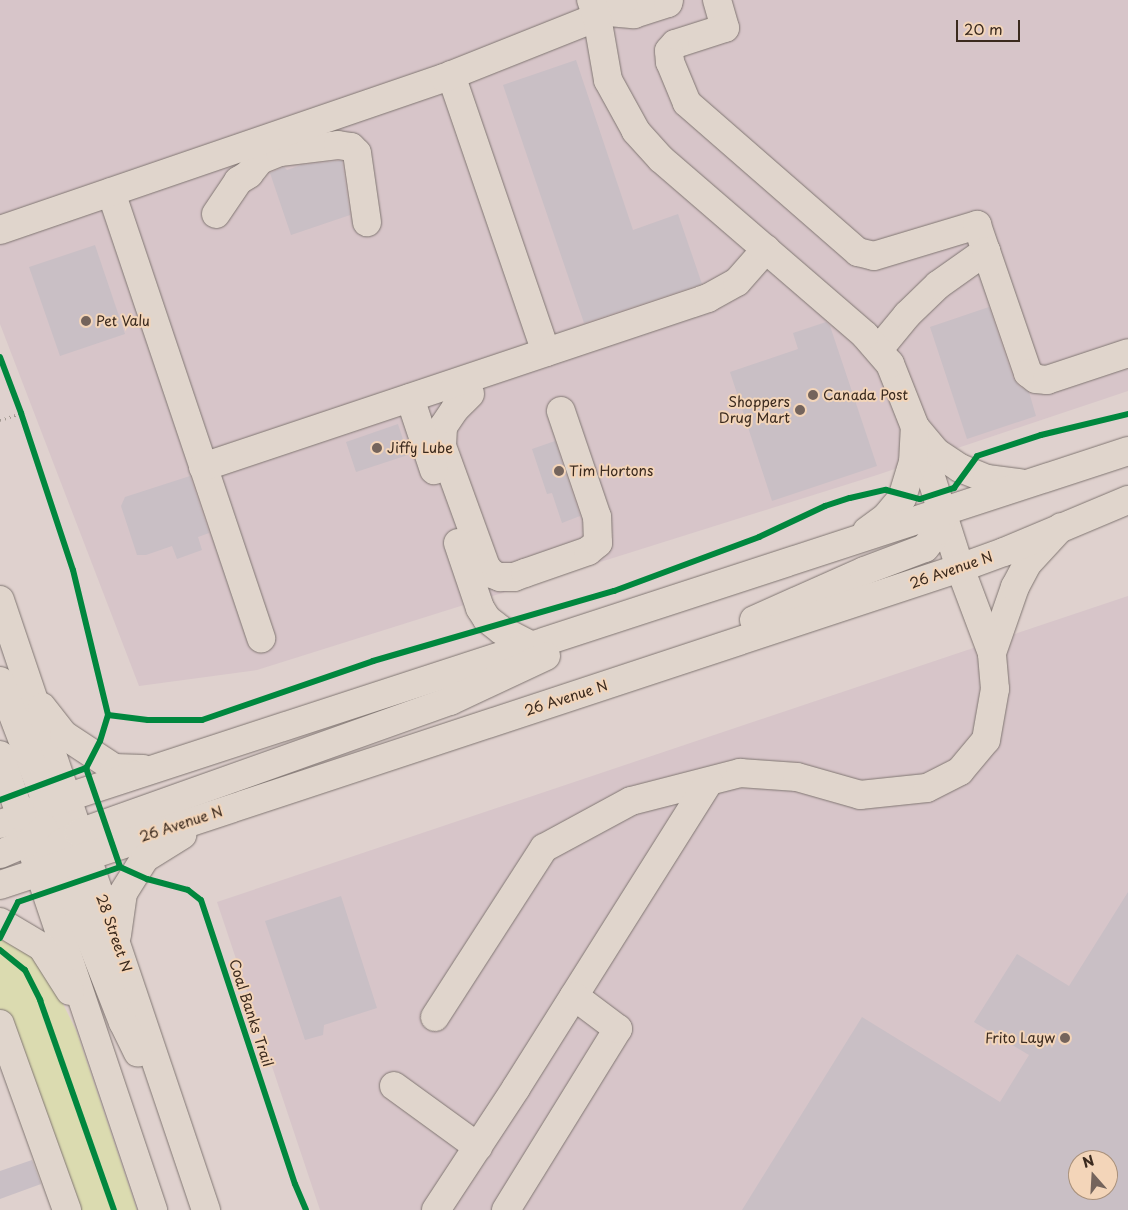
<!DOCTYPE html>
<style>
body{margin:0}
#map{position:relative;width:1128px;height:1210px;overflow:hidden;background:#dfd1ce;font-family:"Playpen Sans",sans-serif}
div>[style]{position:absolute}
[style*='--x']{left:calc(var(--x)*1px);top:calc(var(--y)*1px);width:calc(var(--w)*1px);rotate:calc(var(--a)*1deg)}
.built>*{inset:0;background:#d7c5c9}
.green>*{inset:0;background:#dbdbb0}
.building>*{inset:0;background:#c9bfc5}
.path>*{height:3px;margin-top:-1.5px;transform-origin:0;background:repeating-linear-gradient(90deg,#a49b94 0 1px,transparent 0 5px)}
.roads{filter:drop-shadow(0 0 1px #807672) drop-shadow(0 0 1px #807672)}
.minor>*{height:28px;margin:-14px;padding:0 14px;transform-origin:14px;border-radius:14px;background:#e0d5cc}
.major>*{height:28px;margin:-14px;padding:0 14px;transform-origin:14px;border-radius:14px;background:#e0d5cc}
.cycleway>*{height:6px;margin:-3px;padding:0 3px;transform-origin:3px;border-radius:3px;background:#00873e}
.dots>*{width:14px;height:14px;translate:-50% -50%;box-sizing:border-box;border:2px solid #f3d5b9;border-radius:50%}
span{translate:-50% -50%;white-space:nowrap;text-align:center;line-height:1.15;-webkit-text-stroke:4px #f3d5b9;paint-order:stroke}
.poi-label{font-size:14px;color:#3b2a1e}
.left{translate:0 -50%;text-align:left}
.right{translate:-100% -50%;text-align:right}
.street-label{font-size:14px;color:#3b2a1e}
.north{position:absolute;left:1068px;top:1150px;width:50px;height:50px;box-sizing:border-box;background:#f3d5b9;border:1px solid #a9917b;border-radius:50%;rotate:341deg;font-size:14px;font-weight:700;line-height:20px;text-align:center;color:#3b2a1e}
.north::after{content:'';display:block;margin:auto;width:18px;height:22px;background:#74645c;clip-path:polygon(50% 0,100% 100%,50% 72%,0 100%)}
.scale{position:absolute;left:956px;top:20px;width:64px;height:22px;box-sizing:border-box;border:2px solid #3b2a1e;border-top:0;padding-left:6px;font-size:15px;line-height:18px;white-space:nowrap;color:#3b2a1e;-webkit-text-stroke:4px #f3d5b9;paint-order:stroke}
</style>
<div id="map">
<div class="built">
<div style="clip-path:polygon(0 0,1128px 0,1128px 391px,877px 475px,257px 670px,139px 686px,0 324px)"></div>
<div style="clip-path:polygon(evenodd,1128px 596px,1128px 1210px,320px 1210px,217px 902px,1128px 596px,1078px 1160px,1108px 1160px,1108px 1190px,1078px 1190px,1078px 1160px)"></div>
</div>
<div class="green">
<div style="clip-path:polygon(0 930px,37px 952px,76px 1030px,137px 1210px,66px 1210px,0 1024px)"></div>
</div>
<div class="building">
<div style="clip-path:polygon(576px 60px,633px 230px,678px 214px,702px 284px,584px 323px,503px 85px)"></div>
<div style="clip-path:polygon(338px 161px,342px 161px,350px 215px,291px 235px,270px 173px,284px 167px,287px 170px,301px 165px)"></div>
<div style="clip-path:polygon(95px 245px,125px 334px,60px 356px,29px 267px)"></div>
<div style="clip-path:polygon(989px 307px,1013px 378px,1019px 386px,1029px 392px,1036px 416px,967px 439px,930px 327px)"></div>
<div style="clip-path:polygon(826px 322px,830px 326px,877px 466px,772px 501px,730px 372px,798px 349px,793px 333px)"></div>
<div style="clip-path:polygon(398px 424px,408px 455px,356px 472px,346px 442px)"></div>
<div style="clip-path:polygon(555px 441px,580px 516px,562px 523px,552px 493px,547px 494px,532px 449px)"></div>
<div style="clip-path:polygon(190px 476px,209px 533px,198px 537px,202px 550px,177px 559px,172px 546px,146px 555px,137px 555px,121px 506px,125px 497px)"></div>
<div style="clip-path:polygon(evenodd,1128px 892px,1128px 1210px,742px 1210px,862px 1017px,1000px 1102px,1029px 1055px,974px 1022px,1017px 954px,1069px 986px,1128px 892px,1078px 1160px,1108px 1160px,1108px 1190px,1078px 1190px,1078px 1160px)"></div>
<div style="clip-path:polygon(341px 896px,377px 1008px,324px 1025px,323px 1035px,305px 1040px,265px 921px)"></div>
<div style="clip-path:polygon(32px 1160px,41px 1184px,0 1199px,0 1171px)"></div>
</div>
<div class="path">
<div style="--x:0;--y:420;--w:22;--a:-18"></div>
</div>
<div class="roads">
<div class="minor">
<div style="--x:717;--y:0;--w:29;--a:74"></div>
<div style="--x:725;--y:28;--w:52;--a:162.3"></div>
<div style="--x:675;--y:44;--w:9;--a:131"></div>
<div style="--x:669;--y:51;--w:11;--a:85"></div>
<div style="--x:670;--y:62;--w:44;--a:67.5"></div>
<div style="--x:687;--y:103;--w:227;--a:41.1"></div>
<div style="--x:858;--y:252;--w:16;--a:14"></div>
<div style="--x:874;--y:256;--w:108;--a:-16.8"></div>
<div style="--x:977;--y:225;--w:28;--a:71"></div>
<div style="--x:609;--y:12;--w:25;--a:5"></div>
<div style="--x:634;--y:14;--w:36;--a:-18"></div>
<div style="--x:668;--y:3;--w:3;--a:-72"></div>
<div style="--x:451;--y:75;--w:293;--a:71.1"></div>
<div style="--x:111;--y:192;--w:471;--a:71.4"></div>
<div style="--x:216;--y:214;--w:40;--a:-56"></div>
<div style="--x:238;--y:181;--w:13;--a:-32"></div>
<div style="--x:249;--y:174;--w:18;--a:-52"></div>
<div style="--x:260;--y:160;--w:22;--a:-22"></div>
<div style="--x:280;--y:152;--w:58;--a:-6.9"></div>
<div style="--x:338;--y:145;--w:13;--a:9"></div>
<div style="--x:351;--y:147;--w:8;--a:45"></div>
<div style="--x:357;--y:153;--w:70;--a:81.8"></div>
<div style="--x:0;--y:230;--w:469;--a:-18.9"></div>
<div style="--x:444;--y:78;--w:165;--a:-21.7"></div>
<div style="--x:597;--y:17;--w:13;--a:-23"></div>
<div style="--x:609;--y:12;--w:19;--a:-39"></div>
<div style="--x:879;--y:349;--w:44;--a:-50.5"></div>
<div style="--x:907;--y:315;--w:43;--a:-44.1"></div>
<div style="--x:938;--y:285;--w:59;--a:-35.3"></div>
<div style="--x:986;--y:251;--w:129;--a:71"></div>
<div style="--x:1028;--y:373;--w:10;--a:37"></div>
<div style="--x:1036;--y:379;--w:11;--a:5"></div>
<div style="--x:1047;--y:380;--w:85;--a:-18.4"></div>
<div style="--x:470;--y:394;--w:21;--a:135"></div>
<div style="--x:455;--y:409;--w:22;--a:124"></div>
<div style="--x:443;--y:427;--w:19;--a:93"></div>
<div style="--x:442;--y:446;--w:129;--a:70"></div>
<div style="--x:486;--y:567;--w:9;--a:49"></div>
<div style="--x:492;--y:574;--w:9;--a:21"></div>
<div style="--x:500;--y:577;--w:14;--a:0"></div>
<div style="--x:514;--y:577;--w:12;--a:-20"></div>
<div style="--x:525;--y:573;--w:67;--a:-19.2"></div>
<div style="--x:588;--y:551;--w:13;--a:-39"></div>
<div style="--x:598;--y:543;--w:26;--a:-92"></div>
<div style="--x:597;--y:517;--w:112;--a:-108.8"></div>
<div style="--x:410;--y:398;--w:76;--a:71.6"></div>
<div style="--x:203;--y:467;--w:533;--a:-18.5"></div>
<div style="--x:708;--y:298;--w:33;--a:-29"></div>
<div style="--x:737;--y:282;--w:44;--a:-48.7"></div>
<div style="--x:458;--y:543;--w:69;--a:71.3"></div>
<div style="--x:480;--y:608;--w:13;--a:58"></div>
<div style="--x:487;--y:619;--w:18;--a:38"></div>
<div style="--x:501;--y:630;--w:35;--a:27"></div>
<div style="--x:992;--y:653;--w:70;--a:-70.8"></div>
<div style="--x:1015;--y:587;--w:26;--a:-62"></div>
<div style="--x:1027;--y:564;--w:50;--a:-47.4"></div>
<div style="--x:435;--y:1017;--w:201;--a:-57.2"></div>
<div style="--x:544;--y:848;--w:99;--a:-28.4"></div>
<div style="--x:631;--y:801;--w:113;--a:-14.4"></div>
<div style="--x:740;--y:773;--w:57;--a:4"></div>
<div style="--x:797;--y:777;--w:66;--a:15.9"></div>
<div style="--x:860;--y:795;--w:67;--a:-6"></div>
<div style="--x:927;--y:788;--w:37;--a:-27"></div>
<div style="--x:960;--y:771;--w:40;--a:-50"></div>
<div style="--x:986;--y:740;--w:52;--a:-80"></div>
<div style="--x:995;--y:689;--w:36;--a:-95"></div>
<div style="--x:992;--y:653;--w:91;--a:-110.6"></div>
<div style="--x:960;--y:568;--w:148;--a:-107.7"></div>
<div style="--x:915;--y:427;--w:68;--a:-111.6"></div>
<div style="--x:890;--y:364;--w:38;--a:-131"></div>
<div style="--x:865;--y:335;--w:269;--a:-139.2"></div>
<div style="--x:661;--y:159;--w:38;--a:-132"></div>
<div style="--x:636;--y:131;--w:58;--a:-118.8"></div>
<div style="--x:608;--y:80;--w:64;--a:-99.9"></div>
<div style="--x:597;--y:17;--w:18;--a:-109"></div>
<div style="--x:0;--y:1024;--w:198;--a:70.2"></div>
<div style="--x:394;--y:1086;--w:104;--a:36"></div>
<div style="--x:436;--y:1210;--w:146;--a:-56.7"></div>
<div style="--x:516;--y:1088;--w:362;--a:-57.8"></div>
<div style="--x:506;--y:1210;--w:213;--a:-58.3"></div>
<div style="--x:618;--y:1029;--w:55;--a:-143.1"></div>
</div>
<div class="major">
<div style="--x:915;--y:427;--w:33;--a:50"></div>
<div style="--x:936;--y:452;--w:29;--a:34"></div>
<div style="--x:960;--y:468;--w:29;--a:22"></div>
<div style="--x:987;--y:479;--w:33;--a:7"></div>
<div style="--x:867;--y:531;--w:24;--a:-36"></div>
<div style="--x:886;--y:517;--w:25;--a:-50"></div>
<div style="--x:902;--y:498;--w:37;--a:-73"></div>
<div style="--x:913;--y:463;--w:36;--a:-87"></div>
<div style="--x:0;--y:600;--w:644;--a:71.34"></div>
<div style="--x:754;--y:620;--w:120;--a:-24"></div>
<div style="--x:864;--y:571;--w:65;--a:-20.7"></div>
<div style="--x:925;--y:548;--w:22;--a:-51"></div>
<div style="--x:939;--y:531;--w:21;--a:-76"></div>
<div style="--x:0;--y:681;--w:132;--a:69.1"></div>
<div style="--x:47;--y:804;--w:19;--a:58"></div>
<div style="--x:42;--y:707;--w:36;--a:52"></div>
<div style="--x:64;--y:735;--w:60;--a:33.4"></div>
<div style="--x:114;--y:768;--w:29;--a:2"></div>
<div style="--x:0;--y:755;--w:480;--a:71.4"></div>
<div style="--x:0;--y:824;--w:23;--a:-18"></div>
<div style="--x:22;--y:817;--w:28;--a:-27"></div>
<div style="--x:47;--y:804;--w:1137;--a:-18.08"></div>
<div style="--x:52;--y:848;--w:18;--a:61"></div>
<div style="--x:61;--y:864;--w:170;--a:68.6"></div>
<div style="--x:123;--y:1022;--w:34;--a:64"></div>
<div style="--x:0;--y:854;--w:34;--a:-23"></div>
<div style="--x:31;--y:841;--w:18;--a:-43"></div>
<div style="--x:40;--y:871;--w:34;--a:-53"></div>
<div style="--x:60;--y:844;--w:22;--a:-30"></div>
<div style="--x:79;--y:833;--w:394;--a:-19.6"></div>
<div style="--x:450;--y:701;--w:106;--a:-25.1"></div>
<div style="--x:0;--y:885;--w:1011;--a:-18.27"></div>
<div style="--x:960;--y:568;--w:47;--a:-20"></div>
<div style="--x:1004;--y:552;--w:134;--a:-22.8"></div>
<div style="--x:0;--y:922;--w:49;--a:30.8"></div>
<div style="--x:42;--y:947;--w:52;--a:57.5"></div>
<div style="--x:117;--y:935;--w:42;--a:-81.9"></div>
<div style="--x:123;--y:893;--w:41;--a:-57.8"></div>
<div style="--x:145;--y:858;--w:44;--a:-31.9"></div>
</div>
</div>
<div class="cycleway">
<div style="--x:0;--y:357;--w:60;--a:69.4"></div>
<div style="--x:21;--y:413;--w:165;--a:71.7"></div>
<div style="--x:73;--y:570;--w:149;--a:76.4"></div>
<div style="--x:108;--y:715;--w:27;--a:107"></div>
<div style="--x:100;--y:741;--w:30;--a:117"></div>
<div style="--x:86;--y:768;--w:105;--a:71"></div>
<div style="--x:108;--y:715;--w:40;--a:7.1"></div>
<div style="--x:148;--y:720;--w:54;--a:0"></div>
<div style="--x:202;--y:720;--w:181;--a:-19"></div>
<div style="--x:373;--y:661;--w:251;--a:-16.2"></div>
<div style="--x:614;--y:591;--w:155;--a:-20.4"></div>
<div style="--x:759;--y:537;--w:73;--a:-25.2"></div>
<div style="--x:825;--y:506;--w:26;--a:-18"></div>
<div style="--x:850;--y:498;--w:37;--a:-13"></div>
<div style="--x:886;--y:490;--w:35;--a:15"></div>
<div style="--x:920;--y:499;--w:36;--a:-18"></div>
<div style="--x:954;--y:488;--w:39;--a:-54"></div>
<div style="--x:977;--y:456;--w:67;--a:-18.2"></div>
<div style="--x:1041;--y:435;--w:89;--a:-13.6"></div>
<div style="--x:0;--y:800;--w:92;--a:-20.4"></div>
<div style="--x:0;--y:938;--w:40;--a:-63.4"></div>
<div style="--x:18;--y:902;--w:108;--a:-18.9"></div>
<div style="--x:120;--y:867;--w:30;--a:24"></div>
<div style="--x:147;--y:879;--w:42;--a:15"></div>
<div style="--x:188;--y:890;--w:16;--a:38"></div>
<div style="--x:201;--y:900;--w:299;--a:71.7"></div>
<div style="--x:295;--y:1184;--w:28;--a:67"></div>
<div style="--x:0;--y:950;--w:32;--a:39"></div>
<div style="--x:25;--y:970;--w:34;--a:63"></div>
<div style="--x:40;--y:1000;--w:223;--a:70.6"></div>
</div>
<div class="dots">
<div style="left:86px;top:321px;background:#74645c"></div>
<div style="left:813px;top:395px;background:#74645c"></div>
<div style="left:800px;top:410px;background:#74645c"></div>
<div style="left:377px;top:448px;background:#74645c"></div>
<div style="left:559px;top:471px;background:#74645c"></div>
<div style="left:1065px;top:1038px;background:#74645c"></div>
</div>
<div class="poi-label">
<span class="left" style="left:96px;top:321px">Pet Valu</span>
<span class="left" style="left:823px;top:395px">Canada Post</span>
<span class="right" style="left:790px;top:410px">Shoppers<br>Drug Mart</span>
<span class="left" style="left:387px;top:448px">Jiffy Lube</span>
<span class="left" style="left:569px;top:471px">Tim Hortons</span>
<span class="right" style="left:1055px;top:1038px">Frito Layw</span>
</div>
<div class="street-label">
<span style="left:951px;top:570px;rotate:-19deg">26 Avenue N</span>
<span style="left:566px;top:698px;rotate:-18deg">26 Avenue N</span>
<span style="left:181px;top:824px;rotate:-18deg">26 Avenue N</span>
<span style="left:114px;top:933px;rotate:71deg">28 Street N</span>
<span style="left:251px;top:1013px;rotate:72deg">Coal Banks Trail</span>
</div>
<div class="north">N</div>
<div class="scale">20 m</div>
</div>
